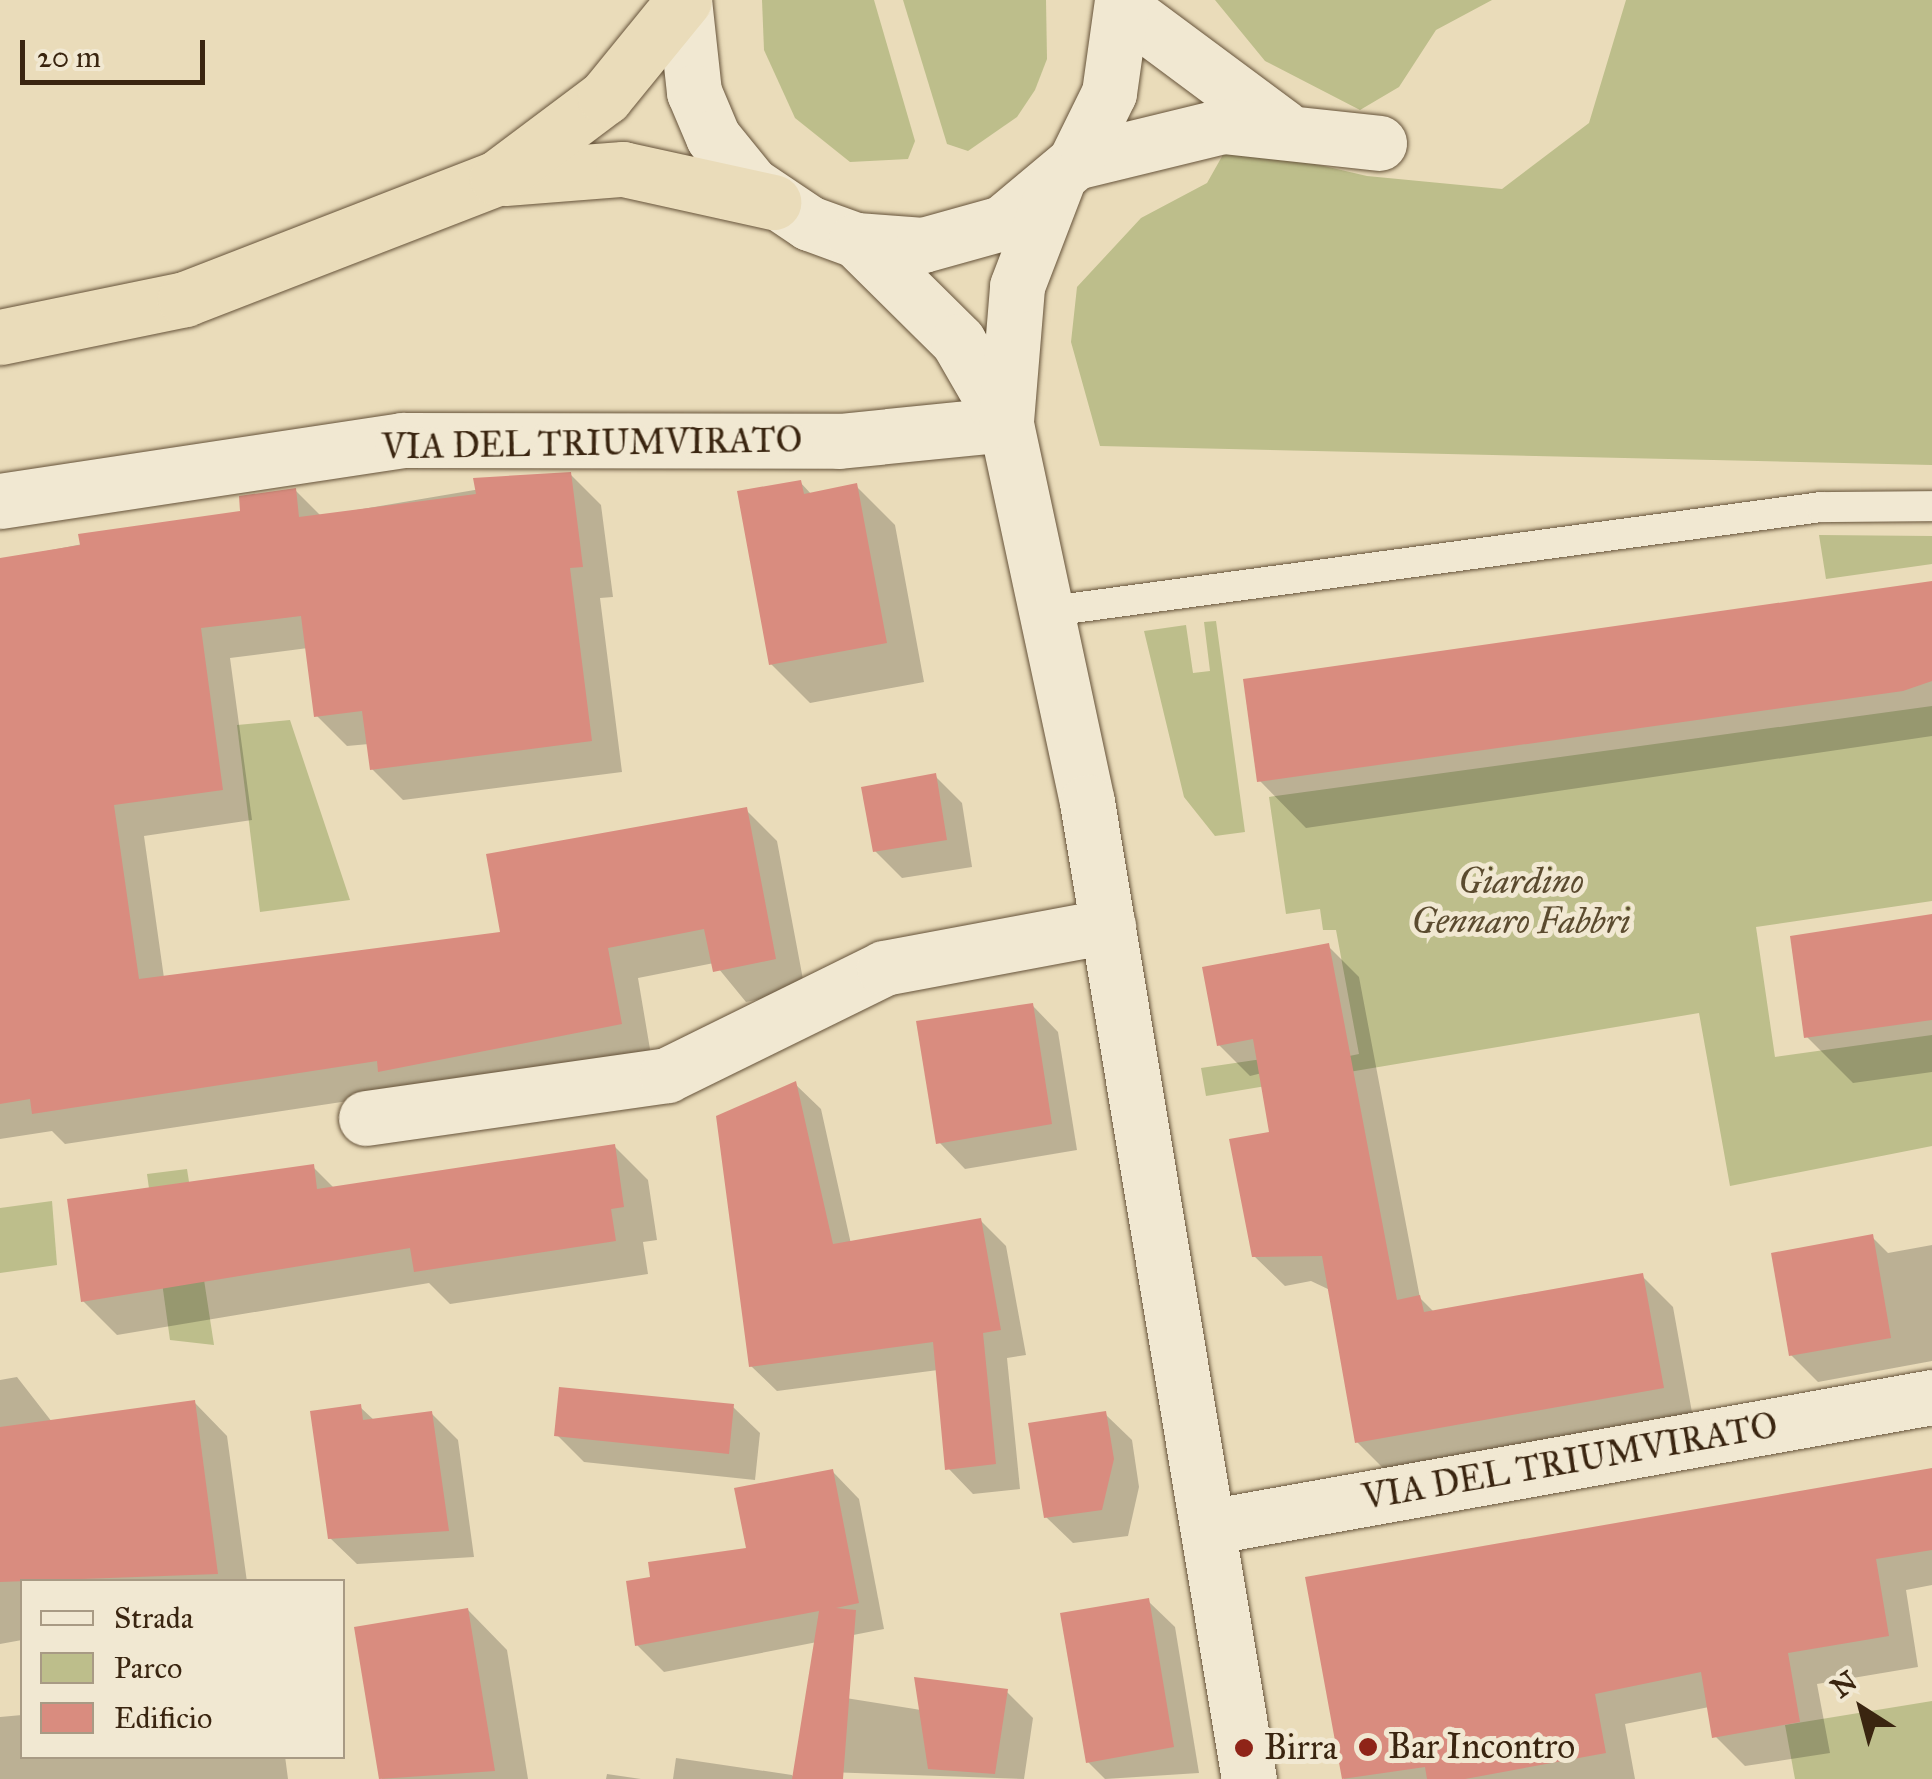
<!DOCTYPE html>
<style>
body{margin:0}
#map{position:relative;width:1932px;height:1779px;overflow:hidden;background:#eadcba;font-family:"IM FELL Great Primer",serif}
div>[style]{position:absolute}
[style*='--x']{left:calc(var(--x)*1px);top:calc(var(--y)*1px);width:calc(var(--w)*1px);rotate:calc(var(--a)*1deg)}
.green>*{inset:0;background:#bdbe8b}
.shadow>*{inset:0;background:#0003}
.building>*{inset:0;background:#d98c7f}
.roads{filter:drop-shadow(0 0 2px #66533a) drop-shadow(0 0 2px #66533a)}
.lane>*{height:30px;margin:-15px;padding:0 15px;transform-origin:15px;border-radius:15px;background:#f1e8d2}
.street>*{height:55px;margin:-27.5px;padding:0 27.5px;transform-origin:27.5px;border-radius:27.5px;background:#f1e8d2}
.secondary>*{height:55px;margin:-27.5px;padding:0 27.5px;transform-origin:27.5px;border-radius:27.5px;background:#f1e8d2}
.highway>*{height:55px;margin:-27.5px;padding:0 27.5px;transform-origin:27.5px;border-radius:27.5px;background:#eadcba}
.dots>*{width:28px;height:28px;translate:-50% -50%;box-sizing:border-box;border:5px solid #f1e8d2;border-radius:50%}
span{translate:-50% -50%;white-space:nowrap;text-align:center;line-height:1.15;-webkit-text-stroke:10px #f1e8d2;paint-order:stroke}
.street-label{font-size:35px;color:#3a2510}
.park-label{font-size:35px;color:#5b4b2f;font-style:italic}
.poi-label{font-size:35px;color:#3a2510}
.left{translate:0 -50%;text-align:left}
.legend{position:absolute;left:20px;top:1579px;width:325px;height:180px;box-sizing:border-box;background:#f1e8d2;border:2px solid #a89a84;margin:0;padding:12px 18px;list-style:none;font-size:30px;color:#3a2510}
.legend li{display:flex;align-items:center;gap:20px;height:50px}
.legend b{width:50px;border:2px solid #a89a84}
.north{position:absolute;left:1812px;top:1659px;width:100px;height:100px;-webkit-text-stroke:8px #f1e8d2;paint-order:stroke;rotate:324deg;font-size:28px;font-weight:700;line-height:40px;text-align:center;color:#3a2510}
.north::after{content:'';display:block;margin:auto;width:35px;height:45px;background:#3a2510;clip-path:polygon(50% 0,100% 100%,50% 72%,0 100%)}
.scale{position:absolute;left:20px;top:40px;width:185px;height:45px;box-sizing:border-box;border:5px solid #3a2510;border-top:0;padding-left:12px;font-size:30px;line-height:35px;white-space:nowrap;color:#3a2510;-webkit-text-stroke:8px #f1e8d2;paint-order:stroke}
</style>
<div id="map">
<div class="green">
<div style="clip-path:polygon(762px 0,874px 0,915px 141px,908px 159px,850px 162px,795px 118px,764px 50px)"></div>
<div style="clip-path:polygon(903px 0,1046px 0,1047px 59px,1035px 90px,1017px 117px,968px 151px,947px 144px)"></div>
<div style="clip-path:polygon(1215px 0,1492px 0,1436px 30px,1399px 87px,1360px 110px,1265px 61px)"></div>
<div style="clip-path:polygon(1626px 0,1932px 0,1932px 465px,1100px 446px,1071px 342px,1077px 287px,1141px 218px,1207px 183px,1229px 144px,1367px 176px,1502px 189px,1589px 123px)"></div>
<div style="clip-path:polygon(1819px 535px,1932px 536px,1932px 564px,1826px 579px)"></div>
<div style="clip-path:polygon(1216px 621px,1245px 832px,1215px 836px,1184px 797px,1144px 631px,1186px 625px,1193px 673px,1210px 671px,1204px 622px)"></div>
<div style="clip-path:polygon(1932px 706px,1932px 901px,1756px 927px,1775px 1057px,1932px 1035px,1932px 1146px,1730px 1186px,1699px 1013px,1206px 1096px,1201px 1068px,1269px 1058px,1286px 1069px,1359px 1054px,1336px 930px,1323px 930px,1320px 909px,1286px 914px,1269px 797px)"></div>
<div style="clip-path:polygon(290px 720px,350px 900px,260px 912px,237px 725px)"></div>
<div style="clip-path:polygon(187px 1169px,214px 1345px,170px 1340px,147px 1174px)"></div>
<div style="clip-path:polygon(52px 1201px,57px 1265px,0 1273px,0 1208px)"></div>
<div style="clip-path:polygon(1932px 1701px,1932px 1779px,1795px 1779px,1785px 1725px)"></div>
</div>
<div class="shadow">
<div style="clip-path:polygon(570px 474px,601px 505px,613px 597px,600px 598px,622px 772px,403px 800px,372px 769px,369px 744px,347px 746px,316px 715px,308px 648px,230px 658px,252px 820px,144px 836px,164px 978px,503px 934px,746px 810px,777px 841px,805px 990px,746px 1002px,714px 963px,638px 978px,651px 1055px,65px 1144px,52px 1131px,0 1139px,0 560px,243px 513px,295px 490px,321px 516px)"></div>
<div style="clip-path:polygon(800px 482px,812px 495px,856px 486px,895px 525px,924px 682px,810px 703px,771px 664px)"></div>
<div style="clip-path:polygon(1932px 583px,1932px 736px,1306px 828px,1260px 781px)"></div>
<div style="clip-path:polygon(935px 776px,962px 803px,972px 867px,902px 878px,875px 851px)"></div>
<div style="clip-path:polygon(1932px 921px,1932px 1072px,1853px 1083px,1807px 1037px)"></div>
<div style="clip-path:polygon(1328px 946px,1359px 977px,1420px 1298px,1435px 1313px,1642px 1276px,1673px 1307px,1693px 1418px,1388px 1473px,1357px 1442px,1330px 1290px,1311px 1281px,1285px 1286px,1254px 1256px,1272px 1134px,1262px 1073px,1250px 1076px,1219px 1045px)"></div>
<div style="clip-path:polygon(1032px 1005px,1058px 1032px,1077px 1150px,965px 1169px,939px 1142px)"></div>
<div style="clip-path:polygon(795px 1084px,821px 1109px,851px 1244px,980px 1220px,1006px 1246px,1026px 1355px,1007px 1358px,1020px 1489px,973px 1494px,948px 1468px,938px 1370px,777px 1391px,751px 1366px)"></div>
<div style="clip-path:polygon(614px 1146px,648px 1180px,657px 1240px,643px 1242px,648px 1274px,450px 1304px,429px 1283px,117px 1335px,83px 1301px,313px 1167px,335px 1189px)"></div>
<div style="clip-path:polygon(1872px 1237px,1888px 1253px,1932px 1245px,1932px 1361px,1818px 1382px,1791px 1355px)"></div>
<div style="clip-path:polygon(17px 1377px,52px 1422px,194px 1402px,227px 1436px,247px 1582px,22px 1582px,22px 1640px,0 1644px,0 1380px)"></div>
<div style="clip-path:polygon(360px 1407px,375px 1421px,431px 1413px,458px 1440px,474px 1557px,357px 1564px,330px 1538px)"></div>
<div style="clip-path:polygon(733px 1407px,760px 1433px,755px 1480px,584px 1462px,557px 1435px)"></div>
<div style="clip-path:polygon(1105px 1414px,1132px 1440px,1139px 1487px,1128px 1536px,1073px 1543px,1046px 1517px)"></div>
<div style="clip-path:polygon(1932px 1471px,1932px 1585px,1906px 1590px,1918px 1667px,1817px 1684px,1830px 1753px,1745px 1766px,1714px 1735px,1709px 1707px,1625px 1724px,1635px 1779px,1344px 1779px,1308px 1579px)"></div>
<div style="clip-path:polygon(833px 1472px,859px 1499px,884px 1629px,664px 1672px,637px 1645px)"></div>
<div style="clip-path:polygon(1148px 1601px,1175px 1627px,1199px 1773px,1105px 1779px,1088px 1762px)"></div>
<div style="clip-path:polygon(468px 1610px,507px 1650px,528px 1779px,382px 1779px,357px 1629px)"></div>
<div style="clip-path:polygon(808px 1692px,921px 1710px,1007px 1692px,1033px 1718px,1024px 1779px,827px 1772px)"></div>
<div style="clip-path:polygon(22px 1715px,22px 1756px,285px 1756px,288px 1779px,0 1779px,0 1717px)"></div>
<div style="clip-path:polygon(676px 1758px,792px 1775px,795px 1779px,673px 1779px)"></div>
<div style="clip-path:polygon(607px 1774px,641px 1779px,606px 1779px)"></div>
</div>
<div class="building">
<div style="clip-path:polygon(571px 472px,583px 567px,570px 568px,592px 741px,370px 770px,362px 711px,314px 717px,301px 616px,201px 628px,223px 790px,114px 805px,139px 979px,500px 932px,486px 854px,747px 807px,776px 959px,713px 972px,704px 929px,608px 948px,622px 1024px,378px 1072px,377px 1061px,32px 1114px,30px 1099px,0 1104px,0 558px,80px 545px,78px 534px,240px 511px,239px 496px,296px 488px,299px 517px,476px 494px,473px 478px)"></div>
<div style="clip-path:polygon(801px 480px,804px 494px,857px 483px,887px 643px,769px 665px,737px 491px)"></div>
<div style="clip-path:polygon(1932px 581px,1932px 681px,1903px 691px,1257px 782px,1243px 679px)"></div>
<div style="clip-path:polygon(936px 773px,947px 840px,873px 852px,861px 787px)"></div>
<div style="clip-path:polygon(1932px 914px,1932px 1020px,1804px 1038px,1790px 936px)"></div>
<div style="clip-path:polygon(1329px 943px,1397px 1300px,1420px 1295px,1424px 1312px,1643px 1273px,1664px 1388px,1355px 1443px,1322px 1256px,1252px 1257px,1229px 1139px,1269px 1132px,1253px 1039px,1217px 1046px,1202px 967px)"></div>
<div style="clip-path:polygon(1033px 1003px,1052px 1124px,936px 1144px,916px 1021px)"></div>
<div style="clip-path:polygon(796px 1081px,833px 1244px,981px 1218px,1001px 1330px,983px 1333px,996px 1464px,945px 1470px,933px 1342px,749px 1367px,716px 1116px)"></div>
<div style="clip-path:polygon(615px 1144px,624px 1207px,611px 1209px,616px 1241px,414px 1272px,410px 1248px,81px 1302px,67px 1199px,314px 1164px,317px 1189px)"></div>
<div style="clip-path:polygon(1873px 1234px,1891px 1338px,1789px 1356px,1771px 1253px)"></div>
<div style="clip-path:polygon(559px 1387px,734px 1404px,729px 1454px,554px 1436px)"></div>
<div style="clip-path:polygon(195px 1400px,218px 1574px,0 1582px,0 1427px)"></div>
<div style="clip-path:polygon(361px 1404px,363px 1420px,432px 1411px,449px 1531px,328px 1539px,310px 1411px)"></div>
<div style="clip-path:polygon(1106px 1411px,1114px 1459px,1102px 1510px,1044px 1518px,1028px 1423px)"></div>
<div style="clip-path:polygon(1932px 1468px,1932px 1550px,1876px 1559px,1889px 1636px,1788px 1653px,1800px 1722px,1712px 1738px,1701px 1672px,1595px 1694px,1606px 1753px,1465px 1779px,1427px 1779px,1425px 1767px,1342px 1779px,1305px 1577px)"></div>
<div style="clip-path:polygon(833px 1469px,859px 1603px,836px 1608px,856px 1610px,843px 1779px,792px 1779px,819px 1611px,635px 1646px,626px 1581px,650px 1577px,648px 1562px,746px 1548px,734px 1488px)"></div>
<div style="clip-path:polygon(1149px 1598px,1174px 1747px,1086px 1763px,1060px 1613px)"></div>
<div style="clip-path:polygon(468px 1608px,495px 1771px,379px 1779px,354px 1627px)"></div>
<div style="clip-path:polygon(914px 1677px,1008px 1689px,995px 1774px,928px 1769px)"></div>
</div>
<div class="roads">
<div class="lane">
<div style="--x:1051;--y:611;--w:777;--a:-7.69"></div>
<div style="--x:1821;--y:507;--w:111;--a:-0.5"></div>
</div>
<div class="street">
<div style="--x:1124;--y:9;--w:198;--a:36.6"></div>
<div style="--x:1075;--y:162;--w:152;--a:-13.7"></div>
<div style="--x:1223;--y:126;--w:157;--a:6.2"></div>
<div style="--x:0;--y:501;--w:407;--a:-8.6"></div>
<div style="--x:402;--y:440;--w:437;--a:0.1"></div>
<div style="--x:839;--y:441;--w:168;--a:-5.8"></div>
<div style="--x:366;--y:1118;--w:304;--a:-8.1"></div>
<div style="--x:667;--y:1075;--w:242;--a:-26.2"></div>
<div style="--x:884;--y:968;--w:228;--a:-10.6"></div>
<div style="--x:1208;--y:1527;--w:736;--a:-10.18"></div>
</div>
<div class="secondary">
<div style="--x:684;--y:0;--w:93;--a:83.8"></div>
<div style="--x:694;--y:92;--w:49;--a:67.1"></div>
<div style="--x:713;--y:137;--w:60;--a:51"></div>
<div style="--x:751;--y:184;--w:70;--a:33.9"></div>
<div style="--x:809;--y:223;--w:50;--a:19.9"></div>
<div style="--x:856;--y:240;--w:67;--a:4.3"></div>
<div style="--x:923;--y:245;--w:82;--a:-15.6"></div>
<div style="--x:1002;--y:223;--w:95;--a:-39.9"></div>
<div style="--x:1075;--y:162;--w:77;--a:-63.8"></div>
<div style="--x:1109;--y:93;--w:94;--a:-82"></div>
<div style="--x:856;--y:240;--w:144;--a:44.7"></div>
<div style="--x:958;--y:341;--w:96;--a:60"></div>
<div style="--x:1006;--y:424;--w:387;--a:77.9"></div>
<div style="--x:1087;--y:802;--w:990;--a:80.59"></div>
<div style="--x:1006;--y:421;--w:135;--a:-85.3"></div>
<div style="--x:1017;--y:286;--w:111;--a:-69"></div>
</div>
<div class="highway">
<div style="--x:505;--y:178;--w:118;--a:-4.4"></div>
<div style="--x:623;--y:169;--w:154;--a:12.4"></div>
<div style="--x:0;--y:337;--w:189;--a:-11.6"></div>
<div style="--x:185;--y:299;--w:335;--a:-21.2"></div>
<div style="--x:497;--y:178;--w:135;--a:-36.9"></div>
<div style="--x:605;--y:97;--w:125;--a:-50.8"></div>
</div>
</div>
<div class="dots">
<div style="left:1368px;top:1747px;background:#8f2418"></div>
<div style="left:1244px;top:1748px;background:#8f2418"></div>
</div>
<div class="street-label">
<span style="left:592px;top:444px;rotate:-1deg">VIA DEL TRIUMVIRATO</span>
<span style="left:1570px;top:1462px;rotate:-10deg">VIA DEL TRIUMVIRATO</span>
</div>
<div class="park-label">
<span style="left:1521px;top:902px">Giardino<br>Gennaro Fabbri</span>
</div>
<div class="poi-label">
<span class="left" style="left:1388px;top:1747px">Bar Incontro</span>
<span class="left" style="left:1264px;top:1748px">Birra</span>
</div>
<ul class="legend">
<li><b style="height:12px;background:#f1e8d2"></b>Strada</li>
<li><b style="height:28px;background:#bdbe8b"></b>Parco</li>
<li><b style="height:28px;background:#d98c7f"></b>Edificio</li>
</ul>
<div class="north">N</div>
<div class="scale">20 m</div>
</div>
